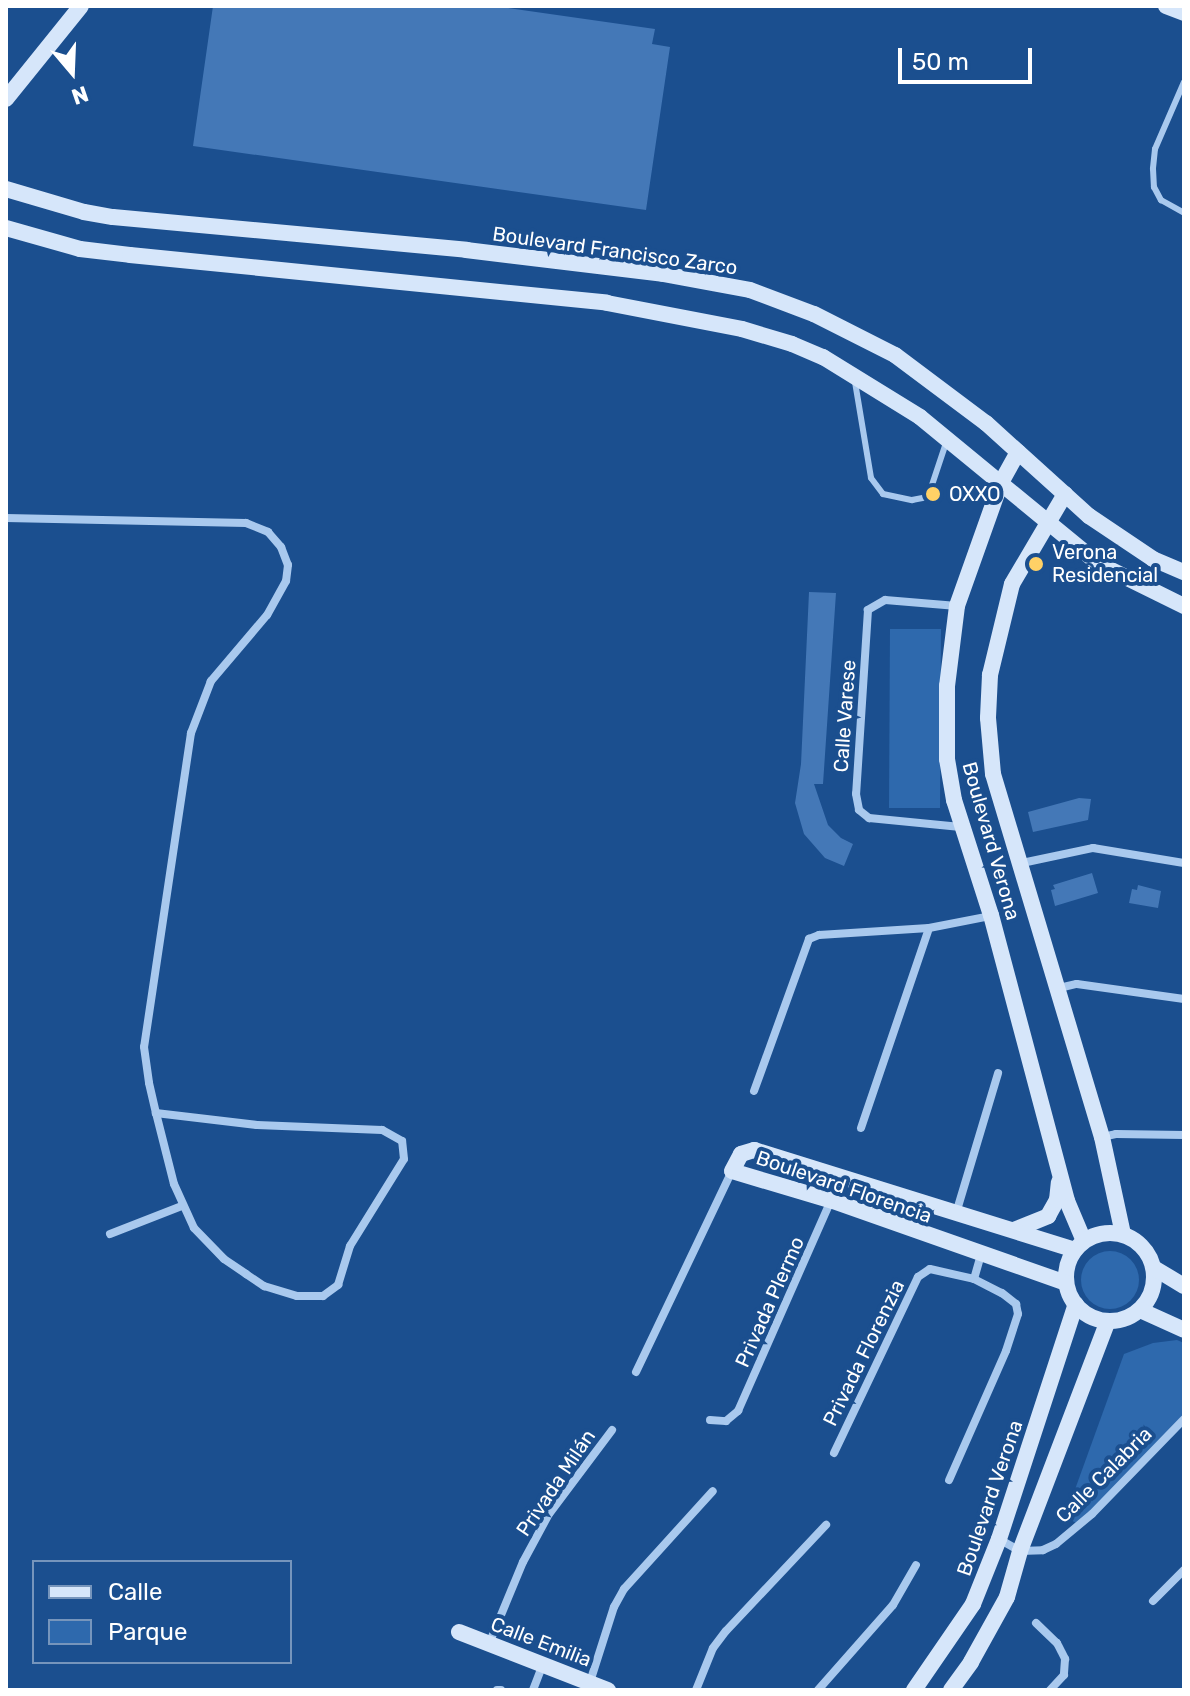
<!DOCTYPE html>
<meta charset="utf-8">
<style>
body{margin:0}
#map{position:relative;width:1190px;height:1696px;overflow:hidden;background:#1b4f8f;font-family:Rubik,sans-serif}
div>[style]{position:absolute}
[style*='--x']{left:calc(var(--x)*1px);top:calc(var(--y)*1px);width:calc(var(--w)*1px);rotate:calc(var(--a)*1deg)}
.green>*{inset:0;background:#2e69ad}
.round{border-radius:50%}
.building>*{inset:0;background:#4478b7}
.lane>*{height:6px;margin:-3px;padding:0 3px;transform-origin:3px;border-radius:3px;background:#a9c9ee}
.street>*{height:8px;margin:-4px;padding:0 4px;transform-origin:4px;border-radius:4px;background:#a9c9ee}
.secondary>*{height:16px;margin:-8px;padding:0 8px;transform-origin:8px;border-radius:8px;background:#d6e6fa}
.secondary>.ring{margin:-8px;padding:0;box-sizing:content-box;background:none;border:16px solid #d6e6fa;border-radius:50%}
.dots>*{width:22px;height:22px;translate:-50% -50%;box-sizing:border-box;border:4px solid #1b4f8f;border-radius:50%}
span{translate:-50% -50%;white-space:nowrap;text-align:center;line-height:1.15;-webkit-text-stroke:8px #1b4f8f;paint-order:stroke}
.street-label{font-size:20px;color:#fff}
.poi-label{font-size:20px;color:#fff}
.left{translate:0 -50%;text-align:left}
.frame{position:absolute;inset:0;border:8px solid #fff;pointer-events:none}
.legend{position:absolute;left:32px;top:1560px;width:260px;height:104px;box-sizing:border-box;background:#1b4f8f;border:2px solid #7695bc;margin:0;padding:10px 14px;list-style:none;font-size:24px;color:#fff}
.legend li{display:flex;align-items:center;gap:16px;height:40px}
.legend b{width:40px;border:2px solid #7695bc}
.north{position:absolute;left:32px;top:32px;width:80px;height:80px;-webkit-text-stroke:6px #1b4f8f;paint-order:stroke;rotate:161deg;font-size:22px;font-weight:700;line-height:32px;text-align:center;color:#fff}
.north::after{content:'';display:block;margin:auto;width:28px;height:36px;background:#fff;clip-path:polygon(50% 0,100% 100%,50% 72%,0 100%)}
.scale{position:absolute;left:898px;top:48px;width:134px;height:36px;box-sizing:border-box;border:4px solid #fff;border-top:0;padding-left:10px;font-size:24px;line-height:28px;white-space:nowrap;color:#fff;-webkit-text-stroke:6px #1b4f8f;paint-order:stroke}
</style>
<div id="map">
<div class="green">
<div style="clip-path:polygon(890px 629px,941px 629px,940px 808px,889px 808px)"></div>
<div class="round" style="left:1081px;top:1251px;width:58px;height:58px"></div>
<div style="clip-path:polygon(1177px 1340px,1184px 1343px,1184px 1414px,1078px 1524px,1065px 1517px,1124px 1354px,1153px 1343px)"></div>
</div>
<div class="building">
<div style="clip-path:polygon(213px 6px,494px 6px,655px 29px,652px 44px,670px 47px,646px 210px,193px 146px)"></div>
<div style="clip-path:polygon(809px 592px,836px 593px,823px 784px,814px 784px,828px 825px,841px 838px,853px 844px,844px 866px,825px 858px,804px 834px,795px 803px,801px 764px)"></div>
<div style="clip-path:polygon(1079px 798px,1091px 799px,1088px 820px,1033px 832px,1028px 812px)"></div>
<div style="clip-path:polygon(1092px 873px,1098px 893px,1055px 906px,1051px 890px,1055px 889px,1053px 885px)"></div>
<div style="clip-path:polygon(1138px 885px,1161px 891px,1158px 908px,1129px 903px,1132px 889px,1137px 890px)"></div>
</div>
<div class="lane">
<div style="--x:1184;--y:82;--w:73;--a:113.4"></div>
<div style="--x:1155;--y:149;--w:20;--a:96"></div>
<div style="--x:1153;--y:169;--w:18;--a:87"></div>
<div style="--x:1154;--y:187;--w:15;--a:62"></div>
<div style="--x:1161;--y:200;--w:26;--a:29"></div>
<div style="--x:855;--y:382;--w:97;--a:80.5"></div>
<div style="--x:871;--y:478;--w:20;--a:53"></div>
<div style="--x:883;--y:494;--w:30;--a:12"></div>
<div style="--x:912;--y:500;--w:16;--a:-11"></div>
<div style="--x:928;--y:497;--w:60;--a:-71.6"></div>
</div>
<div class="street">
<div style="--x:6;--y:518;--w:240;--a:1.2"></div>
<div style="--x:246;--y:523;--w:24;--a:22"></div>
<div style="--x:268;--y:532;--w:20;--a:49"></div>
<div style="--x:281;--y:547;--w:19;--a:69"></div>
<div style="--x:288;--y:565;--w:16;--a:97"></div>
<div style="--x:286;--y:581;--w:39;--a:119"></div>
<div style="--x:267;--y:615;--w:87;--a:130.3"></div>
<div style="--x:211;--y:681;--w:56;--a:111"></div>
<div style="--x:191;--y:733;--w:317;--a:98.5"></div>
<div style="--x:144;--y:1047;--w:36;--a:82"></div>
<div style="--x:149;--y:1083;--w:31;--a:77"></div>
<div style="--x:156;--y:1113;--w:73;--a:75.8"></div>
<div style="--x:174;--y:1184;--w:48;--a:65.6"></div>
<div style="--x:194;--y:1228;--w:43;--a:45.9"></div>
<div style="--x:224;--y:1259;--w:27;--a:34"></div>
<div style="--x:246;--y:1274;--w:22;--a:34"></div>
<div style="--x:264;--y:1286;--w:34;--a:17"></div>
<div style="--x:297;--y:1296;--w:26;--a:0"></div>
<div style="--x:323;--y:1296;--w:19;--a:-36"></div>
<div style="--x:338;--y:1285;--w:41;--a:-72.9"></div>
<div style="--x:350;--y:1246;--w:102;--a:-58.2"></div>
<div style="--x:404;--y:1159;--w:18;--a:-96"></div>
<div style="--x:402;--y:1141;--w:23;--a:-151"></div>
<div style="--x:382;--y:1130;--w:125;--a:-177.7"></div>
<div style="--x:257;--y:1125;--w:102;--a:-173.2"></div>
<div style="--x:957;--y:606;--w:72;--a:-175.2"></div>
<div style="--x:885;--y:600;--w:20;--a:150"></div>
<div style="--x:868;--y:610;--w:184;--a:93.7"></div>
<div style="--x:856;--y:794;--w:16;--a:79"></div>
<div style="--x:859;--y:810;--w:13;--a:39"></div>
<div style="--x:869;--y:818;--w:92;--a:5.6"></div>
<div style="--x:1022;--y:863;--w:73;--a:-11.9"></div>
<div style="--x:1093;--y:848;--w:92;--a:9.4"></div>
<div style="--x:1059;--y:988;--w:18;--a:-13"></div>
<div style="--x:1077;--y:984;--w:108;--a:8"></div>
<div style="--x:754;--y:1091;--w:162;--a:-70.1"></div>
<div style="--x:809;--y:939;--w:11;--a:-22"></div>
<div style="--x:819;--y:935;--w:110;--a:-3.6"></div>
<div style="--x:929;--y:928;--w:62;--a:-11.1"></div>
<div style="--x:861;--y:1128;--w:211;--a:-71.2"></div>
<div style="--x:1102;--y:1137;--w:14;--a:-12"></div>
<div style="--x:1116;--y:1134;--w:68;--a:0.8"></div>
<div style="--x:957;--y:1210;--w:143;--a:-73.3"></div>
<div style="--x:110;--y:1234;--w:77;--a:-21.3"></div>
<div style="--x:974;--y:1279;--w:25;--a:-74"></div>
<div style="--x:636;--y:1372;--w:223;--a:-64.5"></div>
<div style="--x:710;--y:1420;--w:16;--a:4"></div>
<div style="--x:726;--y:1421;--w:16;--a:-40"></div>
<div style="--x:738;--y:1411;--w:256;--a:-66.2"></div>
<div style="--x:834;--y:1453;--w:195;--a:-64.5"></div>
<div style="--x:918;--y:1277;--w:14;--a:-34"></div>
<div style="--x:930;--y:1269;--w:45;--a:12.8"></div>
<div style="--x:974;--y:1279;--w:31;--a:27"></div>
<div style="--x:1002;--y:1293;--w:18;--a:38"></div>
<div style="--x:1016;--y:1304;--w:10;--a:79"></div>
<div style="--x:1018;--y:1314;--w:39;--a:108"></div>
<div style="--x:1006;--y:1351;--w:141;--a:113.8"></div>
<div style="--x:999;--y:1539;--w:24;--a:30"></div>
<div style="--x:1020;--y:1551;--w:23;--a:-2"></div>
<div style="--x:1043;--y:1550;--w:14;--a:-25"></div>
<div style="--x:1056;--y:1544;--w:47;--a:-39.8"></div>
<div style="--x:1092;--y:1514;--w:132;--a:-45.9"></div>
<div style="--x:1153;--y:1601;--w:44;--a:-45"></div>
<div style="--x:1036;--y:1623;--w:29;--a:44"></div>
<div style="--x:1057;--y:1643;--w:18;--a:63"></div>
<div style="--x:1065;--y:1659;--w:16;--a:94"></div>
<div style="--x:1064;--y:1675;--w:21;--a:133"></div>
<div style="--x:489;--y:1644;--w:89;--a:-67.5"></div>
<div style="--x:523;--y:1562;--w:55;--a:-61.6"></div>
<div style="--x:549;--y:1514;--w:105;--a:-53.1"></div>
<div style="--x:590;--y:1682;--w:79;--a:-72.3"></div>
<div style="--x:614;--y:1607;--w:21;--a:-61"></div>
<div style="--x:624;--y:1589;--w:132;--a:-47.8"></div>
<div style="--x:497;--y:1690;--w:4;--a:0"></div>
<div style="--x:533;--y:1690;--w:26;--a:-69"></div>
<div style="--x:696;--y:1690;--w:45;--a:-68"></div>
<div style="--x:713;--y:1648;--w:21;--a:-53"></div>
<div style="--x:726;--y:1631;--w:146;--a:-46.7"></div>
<div style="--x:818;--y:1690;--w:113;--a:-48.6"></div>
<div style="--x:893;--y:1605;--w:46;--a:-60.1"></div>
</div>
<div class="secondary">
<div style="--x:1166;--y:6;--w:19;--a:21"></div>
<div style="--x:6;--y:99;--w:119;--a:-51.1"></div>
<div style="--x:6;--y:189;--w:81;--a:16.4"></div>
<div style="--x:84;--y:212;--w:29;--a:10"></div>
<div style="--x:113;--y:217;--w:355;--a:5.3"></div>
<div style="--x:466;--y:250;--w:198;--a:6.9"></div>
<div style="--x:663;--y:274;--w:88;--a:10.4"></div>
<div style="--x:750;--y:290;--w:68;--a:20.6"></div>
<div style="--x:814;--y:314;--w:91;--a:26.8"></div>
<div style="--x:895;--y:355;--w:114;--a:36.8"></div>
<div style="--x:986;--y:423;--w:139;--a:42.1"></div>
<div style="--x:1089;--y:516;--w:77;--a:33.9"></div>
<div style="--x:1153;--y:559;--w:34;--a:23"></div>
<div style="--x:6;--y:228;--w:77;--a:15.8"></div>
<div style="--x:80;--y:249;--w:50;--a:6.8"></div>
<div style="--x:130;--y:255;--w:479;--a:5.7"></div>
<div style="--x:607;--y:303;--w:137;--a:10.9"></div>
<div style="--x:742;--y:329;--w:52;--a:16.7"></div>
<div style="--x:792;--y:344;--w:34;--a:23"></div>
<div style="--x:823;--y:357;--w:114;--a:31.7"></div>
<div style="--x:920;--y:417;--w:232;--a:39.4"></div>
<div style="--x:1099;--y:564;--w:95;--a:26.3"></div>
<div style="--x:1018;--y:452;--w:38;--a:119"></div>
<div style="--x:1000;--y:485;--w:128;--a:109.6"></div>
<div style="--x:957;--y:606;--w:81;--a:97.1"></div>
<div style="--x:947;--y:686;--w:73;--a:90"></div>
<div style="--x:947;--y:759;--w:42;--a:80.3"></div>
<div style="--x:954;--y:800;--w:121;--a:72.2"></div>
<div style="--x:991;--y:915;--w:296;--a:75.1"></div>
<div style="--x:1067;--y:1201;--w:43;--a:67"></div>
<div style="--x:1065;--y:494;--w:104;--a:120.5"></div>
<div style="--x:1012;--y:584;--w:94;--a:103.6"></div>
<div style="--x:990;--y:675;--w:43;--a:92.7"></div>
<div style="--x:988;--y:718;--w:56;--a:84.9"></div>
<div style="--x:993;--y:774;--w:379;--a:73.3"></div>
<div style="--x:1102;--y:1137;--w:99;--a:77.8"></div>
<div style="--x:1014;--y:1230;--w:37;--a:-22"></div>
<div style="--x:1048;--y:1216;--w:18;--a:-61"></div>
<div style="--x:1057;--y:1200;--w:18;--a:-84"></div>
<div class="ring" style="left:1066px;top:1233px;width:72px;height:72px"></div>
<div style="--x:1154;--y:1268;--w:35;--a:31"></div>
<div style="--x:1066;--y:1283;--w:247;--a:-160.6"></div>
<div style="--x:833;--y:1201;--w:105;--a:-163.5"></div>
<div style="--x:732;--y:1171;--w:19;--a:-62"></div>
<div style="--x:741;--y:1154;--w:14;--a:-17"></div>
<div style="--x:754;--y:1150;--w:336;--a:17.3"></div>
<div style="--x:1140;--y:1310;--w:48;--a:24.4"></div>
<div style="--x:459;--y:1632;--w:160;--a:21.3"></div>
<div style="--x:914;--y:1690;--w:104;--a:-55.5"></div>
<div style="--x:973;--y:1604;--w:70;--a:-68.2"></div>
<div style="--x:999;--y:1539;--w:247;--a:-71.9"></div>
<div style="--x:951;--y:1690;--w:34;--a:-54"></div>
<div style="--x:971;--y:1662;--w:74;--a:-61"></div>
<div style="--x:1007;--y:1597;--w:48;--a:-74.2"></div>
<div style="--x:1020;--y:1551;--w:246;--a:-69.1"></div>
</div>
<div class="dots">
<div style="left:933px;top:494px;background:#ffd166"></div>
<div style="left:1036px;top:564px;background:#ffd166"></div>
</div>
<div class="street-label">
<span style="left:615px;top:251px;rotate:8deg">Boulevard Francisco Zarco</span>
<span style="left:845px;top:716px;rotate:-86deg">Calle Varese</span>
<span style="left:991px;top:841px;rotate:74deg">Boulevard Verona</span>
<span style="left:844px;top:1187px;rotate:19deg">Boulevard Florencia</span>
<span style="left:770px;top:1302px;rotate:-66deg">Privada Plermo</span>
<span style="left:864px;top:1353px;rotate:-64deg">Privada Florenzia</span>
<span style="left:1104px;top:1475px;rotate:-45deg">Calle Calabria</span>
<span style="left:556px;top:1483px;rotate:-56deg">Privada Milán</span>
<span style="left:990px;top:1498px;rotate:-71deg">Boulevard Verona</span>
<span style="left:541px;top:1642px;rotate:21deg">Calle Emilia</span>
</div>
<div class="poi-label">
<span class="left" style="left:949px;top:494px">OXXO</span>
<span class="left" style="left:1052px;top:564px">Verona<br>Residencial</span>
</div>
<div class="frame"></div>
<ul class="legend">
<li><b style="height:10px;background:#d6e6fa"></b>Calle</li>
<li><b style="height:22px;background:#2e69ad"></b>Parque</li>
</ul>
<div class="north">N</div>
<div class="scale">50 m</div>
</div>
